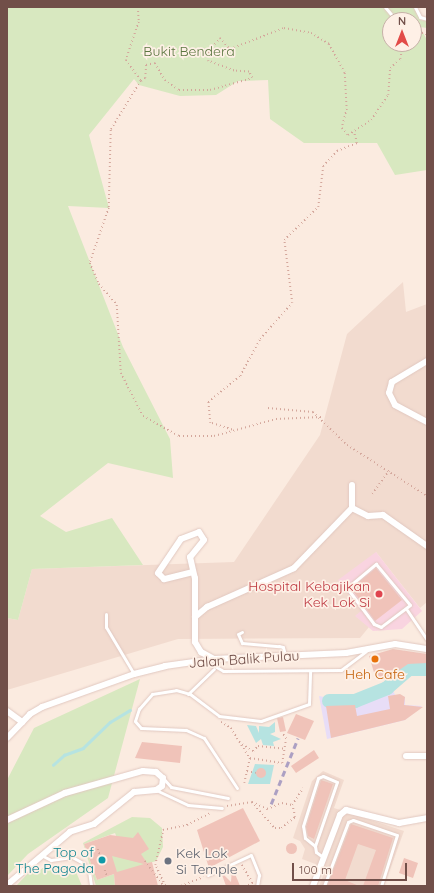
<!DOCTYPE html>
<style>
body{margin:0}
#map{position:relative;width:434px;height:893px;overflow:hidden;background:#fbebe0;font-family:Quicksand,sans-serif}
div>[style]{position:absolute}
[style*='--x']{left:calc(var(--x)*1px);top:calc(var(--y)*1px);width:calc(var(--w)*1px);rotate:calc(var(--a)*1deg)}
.residential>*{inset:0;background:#f2dbcf}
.education>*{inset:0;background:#e8ddf7}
.medical>*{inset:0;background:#f9d4e0}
.green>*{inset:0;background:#d8e8c0}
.water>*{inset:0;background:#b6e3e1}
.stream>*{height:2.5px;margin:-1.25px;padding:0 1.25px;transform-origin:1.25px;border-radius:1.25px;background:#b6e3e1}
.river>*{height:14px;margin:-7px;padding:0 7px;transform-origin:7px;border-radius:7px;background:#b6e3e1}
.building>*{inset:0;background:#f0c3b9}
.round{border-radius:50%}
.path>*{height:1.5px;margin-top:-0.75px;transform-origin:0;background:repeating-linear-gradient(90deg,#d4a79c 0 1px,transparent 0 4px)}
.roads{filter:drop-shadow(0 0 1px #e1c8c0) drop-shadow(0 0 1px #e1c8c0)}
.lane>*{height:3px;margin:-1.5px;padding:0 1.5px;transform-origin:1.5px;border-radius:1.5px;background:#fff}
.street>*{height:6px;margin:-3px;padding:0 3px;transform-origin:3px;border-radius:3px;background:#fff}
.rail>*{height:2.5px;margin-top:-1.25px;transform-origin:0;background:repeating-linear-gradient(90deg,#aca0c3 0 6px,transparent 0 10px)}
.dots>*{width:11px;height:11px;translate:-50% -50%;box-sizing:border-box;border:2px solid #fef0e6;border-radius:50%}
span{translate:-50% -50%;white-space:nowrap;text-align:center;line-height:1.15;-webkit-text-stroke:3.5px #fef0e6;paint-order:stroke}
.park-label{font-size:14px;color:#5c7741}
.health-label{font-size:14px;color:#be3a42}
.right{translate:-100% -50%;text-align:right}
.street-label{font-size:14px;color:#714f49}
.food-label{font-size:14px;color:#c56008}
.culture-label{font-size:14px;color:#0d838f}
.worship-label{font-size:14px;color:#5b616d}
.left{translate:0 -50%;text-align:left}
.frame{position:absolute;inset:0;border:8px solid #714f49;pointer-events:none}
.north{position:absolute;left:382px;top:12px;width:40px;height:40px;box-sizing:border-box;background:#fef0e6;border:1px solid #c6b0a7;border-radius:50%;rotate:0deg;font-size:11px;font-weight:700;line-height:16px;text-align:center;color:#714f49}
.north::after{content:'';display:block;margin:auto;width:14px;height:18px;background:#e24b48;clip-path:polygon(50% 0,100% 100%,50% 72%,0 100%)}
.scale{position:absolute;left:292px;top:863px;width:115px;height:18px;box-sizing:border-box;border:2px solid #714f49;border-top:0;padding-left:5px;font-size:12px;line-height:14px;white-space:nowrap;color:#714f49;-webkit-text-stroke:3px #fef0e6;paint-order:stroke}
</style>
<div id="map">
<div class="residential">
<div style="clip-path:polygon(403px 282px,406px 312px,427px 304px,427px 602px,420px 608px,376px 552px,362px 611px,356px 616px,369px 627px,360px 638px,178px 639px,7px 690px,7px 618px,18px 620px,32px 569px,234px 562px,320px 435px,347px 334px)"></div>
<div style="clip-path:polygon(323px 771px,344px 780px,334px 808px,404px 831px,384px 886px,319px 886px,326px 868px,302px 859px,305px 849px,300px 841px,293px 838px,312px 781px)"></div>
</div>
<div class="education">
<div style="clip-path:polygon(393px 690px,395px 695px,405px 697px,405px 705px,422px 706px,405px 720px,327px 739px,319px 696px,329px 698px,329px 706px,355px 705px)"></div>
</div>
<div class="medical">
<div style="clip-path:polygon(376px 552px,422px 611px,402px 629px,373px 631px,355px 616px,361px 611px,338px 580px)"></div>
</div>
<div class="green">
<div style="clip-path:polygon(evenodd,7px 7px,414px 7px,420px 20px,427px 21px,427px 28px,420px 27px,427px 40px,427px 170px,395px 175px,377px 143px,304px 143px,270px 119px,268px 80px,238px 81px,216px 95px,180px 96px,139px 85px,134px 79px,89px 135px,109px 208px,68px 206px,123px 347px,170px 439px,173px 478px,108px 463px,40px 516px,66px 532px,112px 518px,143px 565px,32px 569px,18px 620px,7px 618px,7px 7px,390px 20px,414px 20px,414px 44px,390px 44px,390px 20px)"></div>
<div style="clip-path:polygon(140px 679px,108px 798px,28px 854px,7px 876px,7px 780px,34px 728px)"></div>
<div style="clip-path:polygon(132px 817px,150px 818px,162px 828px,163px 847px,156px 861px,117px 873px,108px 847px,119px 843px,115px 833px,84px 844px,97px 880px,114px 874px,115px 886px,96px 886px,83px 843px)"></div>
<div style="clip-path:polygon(36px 865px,39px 868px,74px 867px,82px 886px,16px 886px)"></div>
</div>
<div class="water">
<div style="clip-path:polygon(275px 722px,275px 732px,270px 734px,281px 739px,273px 742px,274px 746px,263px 745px,261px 739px,256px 743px,247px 725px,256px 726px,259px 733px,259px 726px,269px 727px)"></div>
<div style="clip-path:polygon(255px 764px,274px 765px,270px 784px,248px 784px)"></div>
</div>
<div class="stream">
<div style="--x:53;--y:765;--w:15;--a:-42"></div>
<div style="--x:64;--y:755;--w:20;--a:-20"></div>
<div style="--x:83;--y:748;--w:37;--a:-44"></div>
<div style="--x:110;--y:722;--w:23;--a:-31"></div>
</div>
<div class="river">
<div style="--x:329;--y:701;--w:26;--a:0"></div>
<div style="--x:355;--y:701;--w:35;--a:-22"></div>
<div style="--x:387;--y:688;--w:29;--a:-41"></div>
<div style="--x:409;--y:669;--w:18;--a:0"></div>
</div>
<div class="building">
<div style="clip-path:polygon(376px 568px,402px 600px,375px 621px,351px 588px)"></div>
<div style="clip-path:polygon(393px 649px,427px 654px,427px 663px,408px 664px,389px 677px,376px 679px,369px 656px)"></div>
<div style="clip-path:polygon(400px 694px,405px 697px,404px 705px,423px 707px,405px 720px,331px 738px,326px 706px,355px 705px,357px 716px,390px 709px,388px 696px)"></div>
<div style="clip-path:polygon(296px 714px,314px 721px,305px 740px,287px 733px)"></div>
<div style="clip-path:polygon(283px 717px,286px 731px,280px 732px,277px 718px)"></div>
<div style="clip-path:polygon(142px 742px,182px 746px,180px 763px,135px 758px)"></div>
<div style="clip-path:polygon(314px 750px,319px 758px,296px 773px,291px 766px)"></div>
<div class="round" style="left:256px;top:768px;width:10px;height:10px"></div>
<div style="clip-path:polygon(321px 780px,333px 784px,314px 839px,308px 836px,306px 827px)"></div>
<div style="clip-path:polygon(243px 808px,260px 841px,209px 868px,197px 830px)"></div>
<div style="clip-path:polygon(351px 824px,393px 838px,378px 886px,363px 886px,376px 850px,358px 844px,345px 880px,359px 886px,327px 886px)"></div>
<div style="clip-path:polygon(evenodd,138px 832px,149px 849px,141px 854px,147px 863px,152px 862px,158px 886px,115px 886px,114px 874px,97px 880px,84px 844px,110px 835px,133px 838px,138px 832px,112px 856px,144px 864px,117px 872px,112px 856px)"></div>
<div class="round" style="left:285.5px;top:842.5px;width:11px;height:11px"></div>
<div style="clip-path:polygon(404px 858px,418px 863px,413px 878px,399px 873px)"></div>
<div style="clip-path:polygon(232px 867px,238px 881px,240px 886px,226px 886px,221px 872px,231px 882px)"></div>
</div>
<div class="path">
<div style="--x:138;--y:7;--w:15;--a:86"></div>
<div style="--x:139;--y:22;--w:40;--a:108.9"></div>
<div style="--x:126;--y:60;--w:26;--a:54"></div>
<div style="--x:141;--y:81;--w:5;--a:-37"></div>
<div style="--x:145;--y:78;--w:13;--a:-86"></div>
<div style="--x:146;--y:65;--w:9;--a:-13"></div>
<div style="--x:155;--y:63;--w:20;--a:60"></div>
<div style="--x:165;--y:80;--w:17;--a:36"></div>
<div style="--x:179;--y:90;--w:31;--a:0"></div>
<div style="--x:210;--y:90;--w:44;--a:-15.9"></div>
<div style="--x:252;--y:78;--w:7;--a:-117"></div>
<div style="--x:249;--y:72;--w:15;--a:-176"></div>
<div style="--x:234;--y:71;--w:28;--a:-159"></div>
<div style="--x:208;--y:61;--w:11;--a:-85"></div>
<div style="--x:209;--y:50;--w:16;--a:-47"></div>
<div style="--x:220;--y:38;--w:15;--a:48"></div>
<div style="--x:230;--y:49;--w:58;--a:-21.3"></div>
<div style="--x:284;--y:28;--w:27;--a:10"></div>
<div style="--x:311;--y:33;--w:21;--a:31"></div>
<div style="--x:329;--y:44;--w:33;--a:61"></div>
<div style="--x:345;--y:73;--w:36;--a:87"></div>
<div style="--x:347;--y:109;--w:20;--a:105"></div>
<div style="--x:342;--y:128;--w:9;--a:49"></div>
<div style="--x:348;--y:135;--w:27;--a:-33"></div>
<div style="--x:371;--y:120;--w:30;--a:-56"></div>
<div style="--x:388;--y:95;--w:27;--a:-86"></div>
<div style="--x:390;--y:68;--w:13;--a:-42"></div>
<div style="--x:400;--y:59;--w:15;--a:-79"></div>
<div style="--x:414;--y:31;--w:13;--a:13"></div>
<div style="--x:141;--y:81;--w:57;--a:121.5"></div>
<div style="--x:111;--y:130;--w:78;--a:91.5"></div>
<div style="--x:109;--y:208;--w:58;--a:109.1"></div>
<div style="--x:90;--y:263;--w:23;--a:67"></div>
<div style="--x:99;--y:284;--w:28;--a:49"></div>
<div style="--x:117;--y:305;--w:68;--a:86.6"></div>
<div style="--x:121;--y:373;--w:48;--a:62.9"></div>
<div style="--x:143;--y:416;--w:41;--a:29.1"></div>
<div style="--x:179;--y:436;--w:35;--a:0"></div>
<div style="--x:214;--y:436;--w:64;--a:-15.3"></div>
<div style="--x:276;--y:419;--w:45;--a:-2.5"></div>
<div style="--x:268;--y:408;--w:45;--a:5.1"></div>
<div style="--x:313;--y:412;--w:47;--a:44.1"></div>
<div style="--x:347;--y:445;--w:95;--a:32.5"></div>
<div style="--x:232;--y:430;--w:23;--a:-162"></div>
<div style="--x:210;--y:423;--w:21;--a:-95"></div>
<div style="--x:208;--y:402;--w:41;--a:-39.1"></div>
<div style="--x:240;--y:376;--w:42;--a:-61.6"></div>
<div style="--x:260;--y:339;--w:48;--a:-48.4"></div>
<div style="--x:292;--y:303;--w:64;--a:-97.2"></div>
<div style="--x:284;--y:240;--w:47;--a:-44.1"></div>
<div style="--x:318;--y:207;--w:41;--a:-83"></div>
<div style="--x:323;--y:166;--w:21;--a:-47"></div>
<div style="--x:337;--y:151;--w:22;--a:-22"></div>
<div style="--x:357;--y:143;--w:10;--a:-107"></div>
<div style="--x:372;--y:494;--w:29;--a:-54"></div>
<div style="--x:221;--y:722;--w:12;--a:31"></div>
<div style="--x:231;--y:728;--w:36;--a:58"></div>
<div style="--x:250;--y:758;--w:32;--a:9"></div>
<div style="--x:282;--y:763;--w:24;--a:-81"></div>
<div style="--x:286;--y:739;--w:7;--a:-124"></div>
<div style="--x:239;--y:742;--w:17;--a:33"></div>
<div style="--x:253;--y:751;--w:7;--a:-45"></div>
<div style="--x:258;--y:746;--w:27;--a:6"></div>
<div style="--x:247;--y:771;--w:9;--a:13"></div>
<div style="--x:244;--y:783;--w:26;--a:-77"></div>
<div style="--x:252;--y:802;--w:17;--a:25"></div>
<div style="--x:267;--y:809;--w:16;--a:-22"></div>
<div style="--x:282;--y:803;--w:10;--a:11"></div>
<div style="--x:227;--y:806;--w:25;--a:-9"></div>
<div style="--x:252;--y:802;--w:35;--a:49"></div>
<div style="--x:275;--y:828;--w:6;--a:0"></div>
<div style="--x:281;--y:828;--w:18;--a:-38"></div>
<div style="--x:295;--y:817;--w:12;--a:-104"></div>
<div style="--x:292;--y:805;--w:20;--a:-57"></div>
<div style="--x:98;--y:849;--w:6;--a:72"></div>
<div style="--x:145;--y:861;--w:31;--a:53"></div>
<div style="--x:242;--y:865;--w:21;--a:59"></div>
<div style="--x:253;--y:883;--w:6;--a:149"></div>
<div style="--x:105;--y:870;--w:6;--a:72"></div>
<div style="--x:165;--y:886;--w:23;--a:-115"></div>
<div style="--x:155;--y:865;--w:36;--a:-77"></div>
<div style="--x:163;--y:830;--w:25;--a:-12"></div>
<div style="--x:187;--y:825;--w:27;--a:-27"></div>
<div style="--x:181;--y:886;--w:24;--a:-22"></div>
</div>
<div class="roads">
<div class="lane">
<div style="--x:385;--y:7;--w:17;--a:50"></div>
<div style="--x:415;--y:7;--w:11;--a:63"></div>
<div style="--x:420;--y:17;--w:7;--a:16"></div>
<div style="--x:376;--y:564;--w:53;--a:50.3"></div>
<div style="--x:410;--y:605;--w:36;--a:143"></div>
<div style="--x:381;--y:627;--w:8;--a:-157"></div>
<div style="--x:374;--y:624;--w:45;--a:-126.9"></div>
<div style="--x:347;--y:588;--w:38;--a:-40"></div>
<div style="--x:407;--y:610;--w:36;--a:56"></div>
<div style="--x:106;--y:614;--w:13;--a:90"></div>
<div style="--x:106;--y:627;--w:55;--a:59.2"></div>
<div style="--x:242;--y:632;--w:4;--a:153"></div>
<div style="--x:238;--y:634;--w:10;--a:66"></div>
<div style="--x:242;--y:643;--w:37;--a:5"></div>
<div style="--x:279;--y:646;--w:4;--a:14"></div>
<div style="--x:283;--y:647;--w:8;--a:76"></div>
<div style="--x:206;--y:661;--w:20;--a:30"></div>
<div style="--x:223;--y:671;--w:118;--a:-0.5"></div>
<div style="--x:341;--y:670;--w:31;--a:-37"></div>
<div style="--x:188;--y:694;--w:36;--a:-44"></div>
<div style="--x:163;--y:778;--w:12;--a:48"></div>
<div style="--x:171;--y:787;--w:58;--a:10.9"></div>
<div style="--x:237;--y:788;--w:60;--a:-123.4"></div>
<div style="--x:204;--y:738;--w:20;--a:-156"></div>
<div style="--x:186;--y:730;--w:45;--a:-177.5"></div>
<div style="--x:141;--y:728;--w:9;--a:-131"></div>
<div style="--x:135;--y:721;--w:13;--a:-72"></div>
<div style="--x:139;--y:709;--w:20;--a:-49"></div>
<div style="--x:152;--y:694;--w:24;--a:-9"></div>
<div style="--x:176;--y:690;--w:15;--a:16"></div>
<div style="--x:190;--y:694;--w:36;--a:37"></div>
<div style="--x:219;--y:716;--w:42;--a:6.8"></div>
<div style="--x:261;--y:721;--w:51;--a:-19.5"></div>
<div style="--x:309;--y:704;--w:33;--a:-88"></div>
<div style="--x:156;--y:790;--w:35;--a:25"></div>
<div style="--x:188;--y:805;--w:34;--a:5"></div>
<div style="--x:315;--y:846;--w:13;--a:-141"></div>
<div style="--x:305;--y:838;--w:12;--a:-99"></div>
<div style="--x:303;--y:826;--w:50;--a:-72.6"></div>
<div style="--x:318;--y:778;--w:5;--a:-22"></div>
<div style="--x:323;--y:776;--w:15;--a:23"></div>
<div style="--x:337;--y:782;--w:68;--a:109"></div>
<div style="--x:315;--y:846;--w:6;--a:81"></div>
<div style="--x:316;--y:852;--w:9;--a:36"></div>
<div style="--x:43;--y:856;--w:9;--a:27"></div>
<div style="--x:51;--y:860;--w:21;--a:-8"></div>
<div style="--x:72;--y:857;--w:13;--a:29"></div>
<div style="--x:83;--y:863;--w:10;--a:53"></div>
<div style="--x:89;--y:871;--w:15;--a:82"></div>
<div style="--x:208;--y:875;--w:47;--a:-24.9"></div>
<div style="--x:251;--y:855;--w:22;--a:68"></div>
<div style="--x:259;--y:875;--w:11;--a:100"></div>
<div style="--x:324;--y:886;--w:68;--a:-69.4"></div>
<div style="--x:348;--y:822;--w:5;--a:-22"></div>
<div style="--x:353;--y:820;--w:46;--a:18.8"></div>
<div style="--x:397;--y:835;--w:53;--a:107.4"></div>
</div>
<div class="street">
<div style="--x:427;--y:361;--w:41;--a:149"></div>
<div style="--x:392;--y:382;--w:11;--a:105"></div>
<div style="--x:389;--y:393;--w:13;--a:63"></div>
<div style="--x:395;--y:405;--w:36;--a:28"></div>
<div style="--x:352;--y:485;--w:23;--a:90"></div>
<div style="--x:352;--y:508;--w:18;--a:27"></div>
<div style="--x:368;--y:516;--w:15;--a:-4"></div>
<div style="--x:383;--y:515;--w:54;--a:35.2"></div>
<div style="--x:193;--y:572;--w:30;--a:166"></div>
<div style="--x:164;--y:579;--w:8;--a:-135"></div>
<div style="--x:158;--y:573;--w:41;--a:-55.9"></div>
<div style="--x:181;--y:539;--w:19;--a:-21"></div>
<div style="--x:199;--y:532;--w:9;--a:58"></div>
<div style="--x:204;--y:540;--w:22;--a:129"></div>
<div style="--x:190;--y:557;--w:22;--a:77"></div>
<div style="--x:195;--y:578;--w:64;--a:90"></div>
<div style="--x:195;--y:642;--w:12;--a:59"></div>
<div style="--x:201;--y:652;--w:15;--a:28"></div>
<div style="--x:195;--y:617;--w:16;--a:-40"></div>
<div style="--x:207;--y:607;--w:95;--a:-24.1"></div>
<div style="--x:294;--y:568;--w:83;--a:-46"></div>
<div style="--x:7;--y:711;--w:19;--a:36"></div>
<div style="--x:7;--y:738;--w:33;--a:-46"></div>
<div style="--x:30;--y:714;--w:14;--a:-30"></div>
<div style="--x:42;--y:707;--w:98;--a:-19.7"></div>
<div style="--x:134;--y:674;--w:32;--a:-14"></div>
<div style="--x:165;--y:666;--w:49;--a:-8.1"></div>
<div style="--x:214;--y:659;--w:132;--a:-2.6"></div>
<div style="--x:346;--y:653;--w:50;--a:-10.4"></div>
<div style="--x:395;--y:644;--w:32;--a:9"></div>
<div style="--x:406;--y:756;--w:21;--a:0"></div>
<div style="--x:7;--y:820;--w:64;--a:-25"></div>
<div style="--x:65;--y:793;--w:81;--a:-15.8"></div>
<div style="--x:143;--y:771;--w:13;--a:4"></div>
<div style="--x:156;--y:772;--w:9;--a:41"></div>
<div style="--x:163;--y:778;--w:8;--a:97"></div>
<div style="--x:162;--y:786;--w:7;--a:146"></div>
<div style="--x:156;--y:790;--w:22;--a:175"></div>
<div style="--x:134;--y:792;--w:51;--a:141.3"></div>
<div style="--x:94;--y:824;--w:25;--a:162"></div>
<div style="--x:70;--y:832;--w:82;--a:139.9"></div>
<div style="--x:313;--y:886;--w:76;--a:-69.2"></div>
<div style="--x:340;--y:815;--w:8;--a:-40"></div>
<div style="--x:346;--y:810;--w:55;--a:13.8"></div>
<div style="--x:399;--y:823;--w:28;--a:-10"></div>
</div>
</div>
<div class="rail">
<div style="--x:271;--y:804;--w:71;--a:-67.8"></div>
</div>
<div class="dots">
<div style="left:379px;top:594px;background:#e0444e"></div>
<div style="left:375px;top:659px;background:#e8710a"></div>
<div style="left:102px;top:860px;background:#0f9aa8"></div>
<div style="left:168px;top:861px;background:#6b7280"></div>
</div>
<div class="park-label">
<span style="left:189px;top:51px">Bukit Bendera</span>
</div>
<div class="health-label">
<span class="right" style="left:370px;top:594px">Hospital Kebajikan<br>Kek Lok Si</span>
</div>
<div class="street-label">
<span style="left:244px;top:659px;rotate:-4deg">Jalan Balik Pulau</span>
</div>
<div class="food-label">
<span style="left:375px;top:674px">Heh Cafe</span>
</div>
<div class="culture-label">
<span class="right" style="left:94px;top:860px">Top of<br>The Pagoda</span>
</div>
<div class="worship-label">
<span class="left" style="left:176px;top:861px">Kek Lok<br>Si Temple</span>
</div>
<div class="frame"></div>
<div class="north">N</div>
<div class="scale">100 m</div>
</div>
